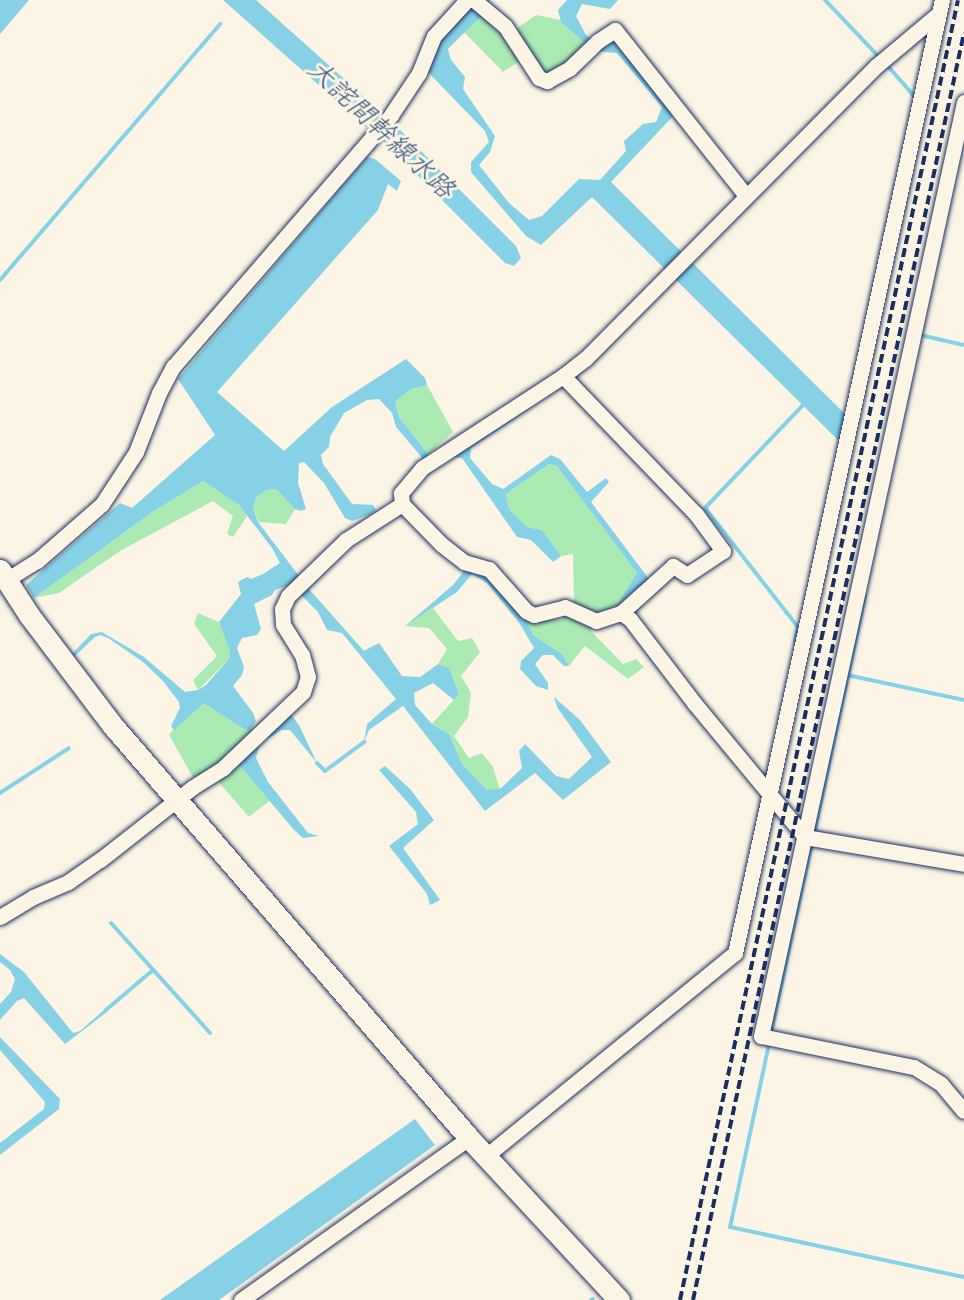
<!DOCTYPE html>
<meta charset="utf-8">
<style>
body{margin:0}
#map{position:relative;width:964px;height:1300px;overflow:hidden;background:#fcf5e5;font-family:Caveat,"Klee One",sans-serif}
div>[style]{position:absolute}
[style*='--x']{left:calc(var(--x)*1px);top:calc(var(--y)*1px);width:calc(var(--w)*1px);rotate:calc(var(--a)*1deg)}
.green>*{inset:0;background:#abebb3}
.water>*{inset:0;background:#86d1e6}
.stream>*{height:4px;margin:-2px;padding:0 2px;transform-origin:2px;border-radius:2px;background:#86d1e6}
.roads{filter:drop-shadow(0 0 2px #1b2f5e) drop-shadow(0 0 2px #1b2f5e)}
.street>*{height:15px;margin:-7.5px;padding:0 7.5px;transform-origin:7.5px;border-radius:7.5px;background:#fcf5e5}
.secondary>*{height:21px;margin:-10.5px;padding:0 10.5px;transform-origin:10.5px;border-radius:10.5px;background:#fcf5e5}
.rail>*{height:4px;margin-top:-2px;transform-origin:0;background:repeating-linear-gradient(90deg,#1b2f5e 0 9px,transparent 0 13.5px)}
span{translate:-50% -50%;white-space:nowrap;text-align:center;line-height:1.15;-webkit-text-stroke:6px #fcf5e5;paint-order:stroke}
.water-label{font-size:27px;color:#365880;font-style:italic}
</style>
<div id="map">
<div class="green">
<div style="clip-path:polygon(488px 0,513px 31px,536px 15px,566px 21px,596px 51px,544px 90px,521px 60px,503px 72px,458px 26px)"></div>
<div style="clip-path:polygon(427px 385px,453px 432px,428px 454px,399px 417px,395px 402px,411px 389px)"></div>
<div style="clip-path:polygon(549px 464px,557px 466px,637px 573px,630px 612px,590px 630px,623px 664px,636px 659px,644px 667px,628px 679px,585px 646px,569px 666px,562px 654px,534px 636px,526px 620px,561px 620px,574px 601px,573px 554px,561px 556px,542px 530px,527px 527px,509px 509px,506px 494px)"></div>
<div style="clip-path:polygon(203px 481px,239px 505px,247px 516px,233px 537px,227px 534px,233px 516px,213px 501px,120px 551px,59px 593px,34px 598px,154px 511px)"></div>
<div style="clip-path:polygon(276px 489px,295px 509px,286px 524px,259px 522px,253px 508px,256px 498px,266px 490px)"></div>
<div style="clip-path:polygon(433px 608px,458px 641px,472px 638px,480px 652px,461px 676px,471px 693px,468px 717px,454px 736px,469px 758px,482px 753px,493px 767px,500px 790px,487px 790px,462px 764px,449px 734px,432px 724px,459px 694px,449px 668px,438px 664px,447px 649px,429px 628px,405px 626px)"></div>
<div style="clip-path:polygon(198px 613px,219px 622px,230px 652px,229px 659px,198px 690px,193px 680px,217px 656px,194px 624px)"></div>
<div style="clip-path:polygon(218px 692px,260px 738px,247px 764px,272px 799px,249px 817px,216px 779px,199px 788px,169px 735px,192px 704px)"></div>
</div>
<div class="water">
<div style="clip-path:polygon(0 0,29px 0,0 34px)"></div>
<div style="clip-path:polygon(223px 0,256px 0,380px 111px,366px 127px)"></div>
<div style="clip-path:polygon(480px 0,490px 0,482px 8px,483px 14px,448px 49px,451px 60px,465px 77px,463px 89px,495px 136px,490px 152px,479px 165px,509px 203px,529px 220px,542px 216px,579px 179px,600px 180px,626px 151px,624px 141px,643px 124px,656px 122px,662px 107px,617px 53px,596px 51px,584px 42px,561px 22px,558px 10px,567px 0,618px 0,610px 9px,582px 4px,576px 16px,586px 35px,600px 45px,609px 41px,618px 42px,674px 115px,611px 182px,847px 416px,841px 443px,592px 197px,541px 245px,526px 236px,471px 172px,471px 162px,489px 142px,485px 131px,426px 70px,440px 37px,467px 8px)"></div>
<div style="clip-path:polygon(397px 127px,516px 246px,521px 258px,514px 266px,505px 263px,383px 141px,388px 130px)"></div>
<div style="clip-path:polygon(367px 157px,375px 159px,401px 181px,397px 191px,388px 184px,378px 210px,217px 392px,284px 451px,332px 407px,406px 359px,425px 378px,427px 385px,411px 389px,395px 402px,399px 417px,428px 454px,427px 459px,424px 460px,396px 427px,392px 413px,379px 399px,367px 400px,344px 413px,330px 437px,329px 447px,321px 455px,323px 464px,352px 504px,373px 505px,376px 510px,371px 514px,352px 521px,345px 518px,324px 483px,304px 462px,299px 463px,298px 483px,306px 509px,301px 511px,295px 509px,276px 489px,266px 490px,256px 498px,253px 508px,258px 522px,299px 576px,294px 583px,275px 590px,272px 595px,254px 604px,261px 629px,257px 635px,242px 638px,237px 648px,244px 667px,242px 675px,233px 686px,253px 713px,256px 721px,250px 730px,246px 730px,204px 703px,174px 730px,171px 726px,180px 708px,179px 702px,163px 681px,143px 662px,108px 638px,100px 635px,95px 637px,74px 657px,103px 696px,71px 655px,91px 634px,102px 632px,144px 657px,185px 692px,198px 690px,206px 685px,229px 659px,230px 652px,219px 622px,241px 594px,238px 582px,247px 577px,251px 579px,263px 574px,280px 563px,272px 548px,239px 505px,203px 481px,154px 511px,34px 598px,26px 585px,120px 503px,132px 508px,215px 435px,178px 379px)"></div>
<div style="clip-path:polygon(527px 403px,529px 409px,471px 448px,470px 458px,492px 484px,503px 489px,551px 455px,560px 459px,587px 492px,606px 478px,609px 482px,591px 502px,649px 579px,618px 604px,637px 573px,557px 466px,549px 464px,506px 494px,509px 509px,527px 527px,542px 530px,561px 556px,553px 562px,531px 540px,517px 537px,462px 458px,452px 457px,414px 485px,433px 465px)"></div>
<div style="clip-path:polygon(476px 568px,488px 575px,526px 620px,534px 636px,562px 654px,569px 666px,564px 666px,553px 655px,543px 655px,535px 664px,548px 683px,548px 690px,536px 686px,520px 669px,521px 661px,534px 648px,520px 624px,487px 583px,472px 574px,457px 592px,405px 626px,453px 585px,464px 571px)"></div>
<div style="clip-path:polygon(308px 588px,364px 651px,379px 643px,402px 676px,420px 677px,438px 664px,449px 668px,459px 694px,454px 700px,433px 683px,414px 693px,415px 705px,432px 724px,449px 734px,462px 764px,487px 790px,500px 789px,522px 768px,519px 751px,525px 744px,556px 776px,569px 779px,592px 757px,557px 707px,554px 697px,580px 720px,611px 762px,563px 800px,535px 773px,485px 811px,403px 706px,369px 730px,364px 742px,367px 724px,396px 699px,342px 633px,327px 630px,318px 612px,300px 594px)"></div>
<div style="clip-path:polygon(290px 713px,299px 725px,317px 763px,290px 730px,282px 730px,269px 738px,266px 736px)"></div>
<div style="clip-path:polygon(260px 743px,256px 758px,268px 782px,308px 833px,319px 836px,303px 838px,294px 830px,238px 763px)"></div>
<div style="clip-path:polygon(385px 766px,410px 789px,434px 820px,403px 848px,440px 900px,430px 905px,427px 894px,389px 846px,418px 824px,416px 812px,379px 770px)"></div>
<div style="clip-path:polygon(0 954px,24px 972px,73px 1033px,80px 1031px,105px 1009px,107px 1012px,65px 1044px,24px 998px,17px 1001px,0 1020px,0 1004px,11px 992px,15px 979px,10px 970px,0 962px)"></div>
<div style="clip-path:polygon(0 1037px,60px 1099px,59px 1109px,0 1155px,0 1143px,44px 1109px,45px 1102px,0 1050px)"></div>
<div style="clip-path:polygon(415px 1119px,435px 1145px,219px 1300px,160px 1300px)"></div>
</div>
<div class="stream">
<div style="--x:825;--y:0;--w:76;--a:46.6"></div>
<div style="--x:887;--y:65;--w:41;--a:48.9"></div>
<div style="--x:0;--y:280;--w:338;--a:-49.3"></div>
<div style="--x:920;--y:335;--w:45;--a:12.8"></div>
<div style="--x:795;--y:642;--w:15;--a:-79"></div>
<div style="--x:798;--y:627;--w:151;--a:-128"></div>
<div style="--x:705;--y:508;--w:142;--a:-46.4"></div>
<div style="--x:847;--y:675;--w:120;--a:12.1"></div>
<div style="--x:317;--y:763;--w:11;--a:45"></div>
<div style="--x:325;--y:771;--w:49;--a:-36.6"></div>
<div style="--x:0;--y:793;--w:82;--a:-33.1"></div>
<div style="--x:815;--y:829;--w:239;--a:-77.9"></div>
<div style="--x:111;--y:923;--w:148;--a:48"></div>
<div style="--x:106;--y:1010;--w:62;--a:-40.4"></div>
<div style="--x:772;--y:1028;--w:185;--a:-77.8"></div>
<div style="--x:769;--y:1044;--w:187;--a:102"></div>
<div style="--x:730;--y:1227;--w:239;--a:12.1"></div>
<div style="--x:591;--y:1300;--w:2;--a:-27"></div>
</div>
<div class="roads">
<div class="street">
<div style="--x:474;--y:0;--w:40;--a:40"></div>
<div style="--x:505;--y:26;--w:62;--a:56.8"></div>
<div style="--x:539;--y:78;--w:9;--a:21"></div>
<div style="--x:547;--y:81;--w:26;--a:-29"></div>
<div style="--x:570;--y:68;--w:39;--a:-44"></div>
<div style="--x:598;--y:41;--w:20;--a:-33"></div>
<div style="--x:615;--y:30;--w:211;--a:51.7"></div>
<div style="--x:938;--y:14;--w:81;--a:140"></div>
<div style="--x:876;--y:66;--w:412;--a:134.8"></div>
<div style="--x:586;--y:358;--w:29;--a:142"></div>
<div style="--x:563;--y:376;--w:168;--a:146.9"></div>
<div style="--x:422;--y:468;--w:33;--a:130"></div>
<div style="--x:401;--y:493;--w:11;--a:85"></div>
<div style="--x:402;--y:504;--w:56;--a:45.7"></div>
<div style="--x:441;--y:544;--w:29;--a:38"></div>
<div style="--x:464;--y:562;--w:26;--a:16"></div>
<div style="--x:489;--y:569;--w:56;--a:48.6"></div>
<div style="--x:526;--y:611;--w:9;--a:27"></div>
<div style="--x:534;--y:615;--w:32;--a:-14"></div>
<div style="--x:565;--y:607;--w:34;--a:24"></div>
<div style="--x:596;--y:621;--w:26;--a:-18"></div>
<div style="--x:621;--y:613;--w:11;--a:34"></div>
<div style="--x:630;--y:619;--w:107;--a:52.6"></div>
<div style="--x:695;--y:704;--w:173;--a:50.4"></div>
<div style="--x:805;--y:837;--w:161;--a:9.6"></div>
<div style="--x:964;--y:102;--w:956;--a:102.26"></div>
<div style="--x:761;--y:1036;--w:156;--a:11.5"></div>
<div style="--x:914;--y:1067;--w:32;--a:32"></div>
<div style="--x:941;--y:1084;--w:35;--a:50"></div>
<div style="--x:563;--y:376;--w:192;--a:46.1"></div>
<div style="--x:696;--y:514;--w:46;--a:53.9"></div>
<div style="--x:723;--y:551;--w:43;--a:146.3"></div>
<div style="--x:687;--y:575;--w:17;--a:-147"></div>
<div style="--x:673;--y:566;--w:70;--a:137.9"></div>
<div style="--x:6;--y:580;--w:36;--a:-32"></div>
<div style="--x:37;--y:561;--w:86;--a:-41.2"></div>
<div style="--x:102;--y:504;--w:62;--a:-56.8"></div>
<div style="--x:136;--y:452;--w:63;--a:-68.7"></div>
<div style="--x:159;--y:393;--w:30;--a:-62"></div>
<div style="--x:173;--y:367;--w:333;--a:-49.1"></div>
<div style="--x:391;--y:115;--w:50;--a:-56.3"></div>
<div style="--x:419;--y:73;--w:40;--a:-68"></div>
<div style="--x:434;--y:36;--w:49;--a:-47.5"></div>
<div style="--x:0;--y:917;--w:39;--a:-31"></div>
<div style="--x:33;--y:897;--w:38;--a:-23"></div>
<div style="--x:68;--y:882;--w:39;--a:-35"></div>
<div style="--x:100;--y:860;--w:118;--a:-38.1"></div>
<div style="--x:193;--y:787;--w:36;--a:-32"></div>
<div style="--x:223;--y:768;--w:110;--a:-43.5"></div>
<div style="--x:303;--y:692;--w:16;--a:-72"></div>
<div style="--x:308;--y:677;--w:23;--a:-105"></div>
<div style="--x:302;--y:655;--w:36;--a:-122"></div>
<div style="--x:283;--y:624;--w:15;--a:-94"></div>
<div style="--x:282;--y:609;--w:14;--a:-65"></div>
<div style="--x:288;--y:596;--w:81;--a:-44"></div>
<div style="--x:346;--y:540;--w:67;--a:-32.7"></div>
<div style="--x:486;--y:1156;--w:321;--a:-39.2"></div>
<div style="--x:735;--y:953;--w:975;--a:-77.75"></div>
<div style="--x:241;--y:1300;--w:280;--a:-35.4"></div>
</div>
<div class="secondary">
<div style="--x:0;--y:570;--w:54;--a:57.2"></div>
<div style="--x:29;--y:615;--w:139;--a:52.9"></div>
<div style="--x:113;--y:726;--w:544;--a:49.17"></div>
<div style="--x:469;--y:1138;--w:221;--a:47.2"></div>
</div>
</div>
<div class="rail">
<div style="--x:680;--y:1300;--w:1329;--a:-77.93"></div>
<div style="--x:693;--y:1300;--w:1296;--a:-77.93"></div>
</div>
<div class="water-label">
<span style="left:381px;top:129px;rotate:43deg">大詫間幹線水路</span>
</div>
</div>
